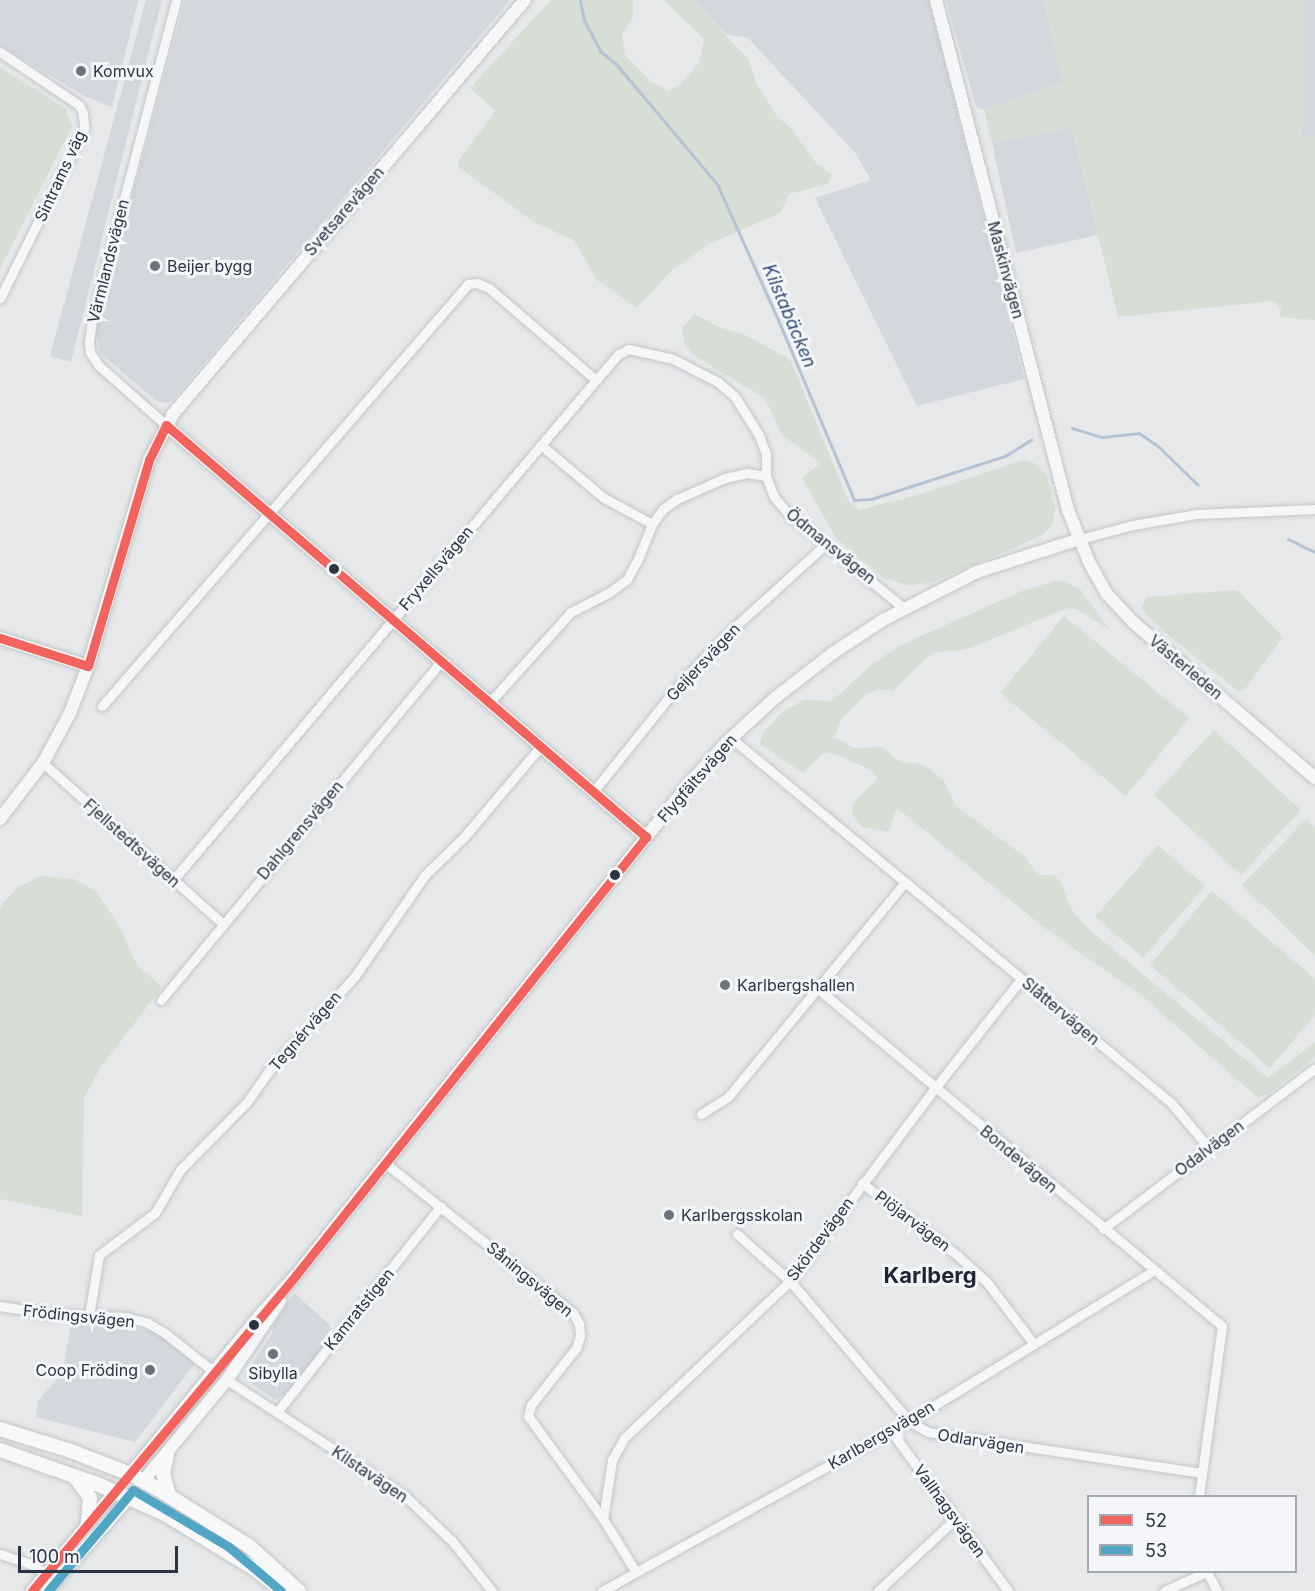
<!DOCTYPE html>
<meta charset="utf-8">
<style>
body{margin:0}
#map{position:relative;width:1315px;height:1591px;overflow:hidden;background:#e6e8ea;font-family:Inter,sans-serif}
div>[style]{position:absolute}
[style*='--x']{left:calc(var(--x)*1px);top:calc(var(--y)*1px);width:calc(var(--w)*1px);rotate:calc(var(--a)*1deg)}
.built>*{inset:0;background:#d4d7dd}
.green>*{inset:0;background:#d6ded6}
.stream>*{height:3px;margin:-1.5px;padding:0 1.5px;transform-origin:1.5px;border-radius:1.5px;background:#b4c4d5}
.roads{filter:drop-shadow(0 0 2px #c4c6c8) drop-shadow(0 0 2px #c4c6c8)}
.minor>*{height:9px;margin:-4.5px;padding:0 4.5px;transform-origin:4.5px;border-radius:4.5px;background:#f5f6f7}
.tertiary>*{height:12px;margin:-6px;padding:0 6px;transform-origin:6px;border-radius:6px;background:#f5f6f7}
.secondary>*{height:14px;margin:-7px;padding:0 7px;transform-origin:7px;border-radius:7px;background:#f8f8f8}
.bus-1>*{height:9px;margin:-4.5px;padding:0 4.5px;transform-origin:4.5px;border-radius:4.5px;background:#f1635c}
.bus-2>*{height:9px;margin:-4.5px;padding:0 4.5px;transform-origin:4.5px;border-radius:4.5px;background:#52a6c5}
.dots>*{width:16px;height:16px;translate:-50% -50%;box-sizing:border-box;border:3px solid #f4f6f9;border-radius:50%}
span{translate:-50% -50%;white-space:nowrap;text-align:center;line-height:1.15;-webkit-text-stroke:6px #f4f6f9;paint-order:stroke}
.poi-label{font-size:16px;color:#2b3445}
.left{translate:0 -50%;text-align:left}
.right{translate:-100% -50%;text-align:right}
.street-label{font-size:16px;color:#2b3445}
.water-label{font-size:18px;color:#34527a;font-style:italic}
.district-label{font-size:22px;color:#1d2536;font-weight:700}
.legend{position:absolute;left:1087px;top:1495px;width:210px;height:78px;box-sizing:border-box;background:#f4f6f9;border:2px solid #a4a8b1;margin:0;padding:8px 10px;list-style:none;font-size:18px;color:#2b3445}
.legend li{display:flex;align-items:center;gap:12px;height:30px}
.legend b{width:30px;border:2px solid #a4a8b1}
.scale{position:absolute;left:18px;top:1546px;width:160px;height:27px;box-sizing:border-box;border:3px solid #2b3445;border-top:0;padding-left:8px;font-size:18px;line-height:21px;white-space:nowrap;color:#2b3445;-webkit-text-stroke:4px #f4f6f9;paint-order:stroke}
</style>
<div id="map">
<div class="built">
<div style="clip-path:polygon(0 0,138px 0,112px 107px,84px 96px,0 45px)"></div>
<div style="clip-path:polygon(146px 0,162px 0,71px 362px,50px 356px)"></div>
<div style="clip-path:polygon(185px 0,510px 0,172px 401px,164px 403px,155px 400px,100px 353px,96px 331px)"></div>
<div style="clip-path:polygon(693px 0,929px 0,1024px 379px,917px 406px,815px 198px,871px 180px,856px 154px,748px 38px,726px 34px)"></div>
<div style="clip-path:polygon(946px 0,1043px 0,1063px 83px,984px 110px,976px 107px)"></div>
<div style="clip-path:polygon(1304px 0,1315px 0,1315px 136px,1302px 136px)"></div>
<div style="clip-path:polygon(1072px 127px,1098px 235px,1016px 253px,992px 143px)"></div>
<div style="clip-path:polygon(294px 1293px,329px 1324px,333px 1335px,287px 1393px,275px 1400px,243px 1377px,272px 1334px,273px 1325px)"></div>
<div style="clip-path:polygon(85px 1321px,154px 1331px,196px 1362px,135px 1442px,36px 1417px,38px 1401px,63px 1372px,71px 1324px)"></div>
</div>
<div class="green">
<div style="clip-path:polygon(551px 0,633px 0,633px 17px,622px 35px,625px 55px,652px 82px,668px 91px,680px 85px,699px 63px,704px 39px,664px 0,693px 0,749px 60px,756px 83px,776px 115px,792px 130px,816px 163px,832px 174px,828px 184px,789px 194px,780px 213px,709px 244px,672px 270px,637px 308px,597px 280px,574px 240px,535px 223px,459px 167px,458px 161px,495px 111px,470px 88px)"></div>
<div style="clip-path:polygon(1043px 0,1304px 0,1302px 136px,1315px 136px,1315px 320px,1280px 317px,1281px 308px,1273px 301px,1118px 317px,1072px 127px,992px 143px,984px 110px,1063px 83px)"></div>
<div style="clip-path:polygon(0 67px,66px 109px,72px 127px,0 269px)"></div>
<div style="clip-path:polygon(694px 314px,719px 327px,745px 335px,790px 359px,849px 502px,859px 510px,918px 495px,1023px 460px,1034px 463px,1047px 475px,1055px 509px,1052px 525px,1044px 534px,1032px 540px,930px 583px,907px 585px,883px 578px,836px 538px,802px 478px,821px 463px,782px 435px,765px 398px,693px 355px,684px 342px,682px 328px)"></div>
<div style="clip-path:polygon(1059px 580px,1079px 588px,1110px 630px,1078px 610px,1068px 608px,964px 650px,933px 652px,893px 691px,877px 689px,864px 697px,841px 720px,835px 737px,853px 748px,882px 747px,900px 762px,916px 763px,930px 769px,944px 781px,955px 805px,1025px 857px,1038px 875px,1054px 875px,1063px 885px,1069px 906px,1086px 927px,1268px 1078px,1315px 1042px,1315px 1057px,1271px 1092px,1258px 1098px,1142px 996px,1042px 926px,897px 808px,888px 832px,862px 827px,852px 814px,853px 803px,878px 778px,871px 770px,838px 755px,825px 752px,803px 773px,760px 744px,763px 733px,782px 712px,804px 700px,832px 701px,869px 667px,899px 646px,1022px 591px)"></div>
<div style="clip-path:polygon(1237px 590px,1283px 637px,1245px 689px,1238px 691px,1167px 634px,1141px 608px,1147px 597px)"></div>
<div style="clip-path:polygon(1064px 616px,1189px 718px,1126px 796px,1000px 693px)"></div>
<div style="clip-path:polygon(1214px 730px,1301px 810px,1241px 875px,1154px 795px)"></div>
<div style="clip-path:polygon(1306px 819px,1315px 828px,1315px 956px,1242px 885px)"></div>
<div style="clip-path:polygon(1158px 845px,1205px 886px,1143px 958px,1095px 917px)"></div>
<div style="clip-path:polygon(41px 876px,74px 879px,95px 891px,118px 923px,137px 965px,162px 987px,99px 1070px,84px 1098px,82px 1216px,0 1199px,0 907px,17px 888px)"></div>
<div style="clip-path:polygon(1212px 891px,1315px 979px,1315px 1015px,1270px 1068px,1150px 965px)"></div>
</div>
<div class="stream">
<div style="--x:580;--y:0;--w:20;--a:79"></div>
<div style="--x:584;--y:20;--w:36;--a:62"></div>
<div style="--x:601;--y:52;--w:19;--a:39"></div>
<div style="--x:616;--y:64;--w:157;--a:49.9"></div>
<div style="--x:717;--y:184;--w:144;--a:65.8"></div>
<div style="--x:776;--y:315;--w:201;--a:67.1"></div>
<div style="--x:854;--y:500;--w:17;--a:-3"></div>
<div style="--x:871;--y:499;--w:141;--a:-17.8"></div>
<div style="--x:1005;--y:456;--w:31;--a:-32"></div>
<div style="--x:1072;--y:428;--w:31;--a:17"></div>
<div style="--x:1102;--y:437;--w:37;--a:-6"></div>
<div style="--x:1139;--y:433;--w:24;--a:35"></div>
<div style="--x:1159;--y:447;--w:54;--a:44.3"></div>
<div style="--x:1288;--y:539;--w:30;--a:26"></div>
</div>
<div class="roads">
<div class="minor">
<div style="--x:0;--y:52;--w:95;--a:33.9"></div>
<div style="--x:79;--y:105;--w:9;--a:63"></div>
<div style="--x:83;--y:113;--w:16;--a:86"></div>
<div style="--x:84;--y:129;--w:189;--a:116.4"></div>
<div style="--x:596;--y:380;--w:35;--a:-49"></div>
<div style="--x:619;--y:354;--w:11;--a:-27"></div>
<div style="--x:629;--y:349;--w:45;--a:12.8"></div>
<div style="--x:673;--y:359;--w:51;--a:27.1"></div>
<div style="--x:718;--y:382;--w:23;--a:41"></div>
<div style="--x:735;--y:397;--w:45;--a:57.7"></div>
<div style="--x:759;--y:435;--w:20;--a:70"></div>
<div style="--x:766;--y:454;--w:22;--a:90"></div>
<div style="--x:766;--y:476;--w:22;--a:69"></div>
<div style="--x:774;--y:497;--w:21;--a:49"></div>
<div style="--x:788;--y:513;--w:151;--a:39.4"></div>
<div style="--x:166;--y:425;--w:89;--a:-138.6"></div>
<div style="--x:99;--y:366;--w:17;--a:-123"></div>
<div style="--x:90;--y:352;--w:10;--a:-96"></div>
<div style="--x:89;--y:342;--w:21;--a:-82"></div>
<div style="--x:92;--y:321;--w:332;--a:-75.3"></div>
<div style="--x:541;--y:445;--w:82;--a:40.1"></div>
<div style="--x:604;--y:498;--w:55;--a:28.4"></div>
<div style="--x:1080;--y:539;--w:55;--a:-14.8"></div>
<div style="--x:1133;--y:525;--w:65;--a:-9.8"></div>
<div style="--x:1197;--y:514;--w:118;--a:-2.4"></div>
<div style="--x:489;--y:703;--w:122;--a:-48"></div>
<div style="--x:571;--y:612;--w:44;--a:-27.1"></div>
<div style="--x:610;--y:592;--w:21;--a:-37"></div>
<div style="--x:627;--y:579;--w:23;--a:-61"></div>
<div style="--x:638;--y:559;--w:38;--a:-68"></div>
<div style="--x:652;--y:524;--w:19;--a:-54"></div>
<div style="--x:663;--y:509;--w:17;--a:-36"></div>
<div style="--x:677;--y:499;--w:52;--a:-23.6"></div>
<div style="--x:725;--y:478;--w:23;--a:-13"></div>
<div style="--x:747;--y:473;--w:19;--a:9"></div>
<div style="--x:102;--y:706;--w:559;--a:-49.06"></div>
<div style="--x:468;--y:284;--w:9;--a:-6"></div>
<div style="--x:477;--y:283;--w:13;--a:23"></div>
<div style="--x:489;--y:288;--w:141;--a:40.7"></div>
<div style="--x:596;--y:380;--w:655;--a:130.23"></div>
<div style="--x:731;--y:738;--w:226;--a:39.6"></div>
<div style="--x:43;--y:763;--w:240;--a:41.8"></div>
<div style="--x:593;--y:792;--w:141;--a:-51.3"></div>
<div style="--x:681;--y:682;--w:81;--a:-45.5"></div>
<div style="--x:738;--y:624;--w:119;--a:-42.3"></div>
<div style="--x:818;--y:989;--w:526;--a:39.83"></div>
<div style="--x:1222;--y:1326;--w:172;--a:97.7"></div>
<div style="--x:161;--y:1000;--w:439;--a:-50.4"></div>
<div style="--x:701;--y:1114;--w:32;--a:-32"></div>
<div style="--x:728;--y:1097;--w:278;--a:-50.5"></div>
<div style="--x:905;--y:882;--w:347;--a:39.7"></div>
<div style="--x:1172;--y:1104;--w:57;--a:49.9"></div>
<div style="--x:385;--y:1163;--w:241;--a:38.6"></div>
<div style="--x:573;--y:1313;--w:13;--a:61"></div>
<div style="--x:579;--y:1324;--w:12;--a:85"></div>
<div style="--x:580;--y:1336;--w:13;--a:108"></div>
<div style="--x:576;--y:1348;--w:73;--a:128.3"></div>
<div style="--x:531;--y:1405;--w:11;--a:105"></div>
<div style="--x:528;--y:1416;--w:127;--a:53.9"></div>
<div style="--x:603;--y:1519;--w:62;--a:58.1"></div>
<div style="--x:862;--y:1183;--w:121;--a:37.2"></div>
<div style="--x:958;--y:1256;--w:38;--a:42"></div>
<div style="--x:986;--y:1281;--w:78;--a:52.8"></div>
<div style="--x:1103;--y:1229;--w:266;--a:-37.2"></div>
<div style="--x:737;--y:1234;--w:71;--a:41.6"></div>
<div style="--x:790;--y:1281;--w:184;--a:49.6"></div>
<div style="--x:909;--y:1421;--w:22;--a:30"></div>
<div style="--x:928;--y:1432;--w:276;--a:8.5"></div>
<div style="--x:0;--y:1306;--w:51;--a:9.1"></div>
<div style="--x:50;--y:1314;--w:76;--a:2.3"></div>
<div style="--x:126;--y:1317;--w:23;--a:15"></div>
<div style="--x:148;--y:1323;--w:21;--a:31"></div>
<div style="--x:166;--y:1334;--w:61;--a:38.4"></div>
<div style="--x:89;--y:1316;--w:62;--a:-80.7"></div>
<div style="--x:99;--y:1255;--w:70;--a:-36.9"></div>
<div style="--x:155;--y:1213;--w:50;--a:-59.8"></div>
<div style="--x:180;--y:1170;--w:95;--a:-45.4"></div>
<div style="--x:247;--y:1102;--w:38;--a:-55"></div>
<div style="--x:269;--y:1071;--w:128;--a:-47.8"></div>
<div style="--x:355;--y:976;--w:123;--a:-55.3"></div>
<div style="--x:425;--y:875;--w:54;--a:-44.3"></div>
<div style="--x:464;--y:837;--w:118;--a:-49.8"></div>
<div style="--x:227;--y:1380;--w:211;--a:33"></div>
<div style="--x:404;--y:1495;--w:66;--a:43.8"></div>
<div style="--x:452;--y:1541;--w:64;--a:51.3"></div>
<div style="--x:277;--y:1412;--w:263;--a:-51.5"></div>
<div style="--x:891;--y:1431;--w:198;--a:53.8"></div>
<div style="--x:603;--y:1519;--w:60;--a:-81.3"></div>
<div style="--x:612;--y:1460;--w:25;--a:-61"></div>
<div style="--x:624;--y:1438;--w:228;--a:-43.4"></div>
<div style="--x:790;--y:1281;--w:241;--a:-53.1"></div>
<div style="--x:935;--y:1088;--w:139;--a:-51.7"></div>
<div style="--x:0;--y:1554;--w:33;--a:18"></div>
<div style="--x:31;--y:1564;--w:18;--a:34"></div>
<div style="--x:1207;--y:1572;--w:21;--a:62"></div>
<div style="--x:602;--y:1591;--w:351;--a:-29"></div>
<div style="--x:909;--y:1421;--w:288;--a:-31.6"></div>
<div style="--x:878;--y:1591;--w:105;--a:-43.1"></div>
<div style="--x:1164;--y:1591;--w:46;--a:-24.3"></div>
</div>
<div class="tertiary">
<div style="--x:936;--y:0;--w:527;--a:75.49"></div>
<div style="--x:1068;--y:510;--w:56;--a:68"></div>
<div style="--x:1089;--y:562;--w:37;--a:61"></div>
<div style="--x:1107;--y:594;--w:38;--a:47"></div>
<div style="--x:1133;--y:622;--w:240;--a:40.6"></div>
<div style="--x:166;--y:425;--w:633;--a:40.64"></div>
<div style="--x:0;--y:638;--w:92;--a:17.7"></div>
<div style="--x:0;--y:819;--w:71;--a:-52.5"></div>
<div style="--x:43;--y:763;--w:57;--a:-61.6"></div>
<div style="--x:70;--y:713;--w:50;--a:-69"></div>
<div style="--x:88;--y:666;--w:215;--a:-73.5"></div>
<div style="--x:149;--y:460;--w:52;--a:-62.4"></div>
<div style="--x:173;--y:414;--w:543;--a:-49.63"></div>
<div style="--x:130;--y:1474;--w:205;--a:-50.7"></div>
<div style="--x:260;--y:1315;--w:54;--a:-48"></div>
<div style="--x:296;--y:1275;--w:626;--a:-51.35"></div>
<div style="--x:687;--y:786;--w:58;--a:-47.8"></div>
<div style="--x:726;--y:743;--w:67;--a:-42.6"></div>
<div style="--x:775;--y:698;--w:73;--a:-37.8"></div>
<div style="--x:833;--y:653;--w:60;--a:-33.4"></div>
<div style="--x:883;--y:620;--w:106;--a:-27.1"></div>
<div style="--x:977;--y:572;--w:108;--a:-17.8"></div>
<div style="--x:143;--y:1481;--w:131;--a:-50.3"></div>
<div style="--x:227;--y:1380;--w:95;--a:-56.1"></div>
<div style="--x:32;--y:1591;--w:129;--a:-50"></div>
<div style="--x:47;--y:1591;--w:124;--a:-48.6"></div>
</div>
<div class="secondary">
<div style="--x:0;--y:1429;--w:74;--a:17.2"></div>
<div style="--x:71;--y:1451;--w:63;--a:21.3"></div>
<div style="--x:130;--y:1474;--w:32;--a:28"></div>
<div style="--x:158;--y:1489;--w:107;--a:32.1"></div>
<div style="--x:249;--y:1546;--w:67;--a:42"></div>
<div style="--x:0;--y:1450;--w:103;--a:19.3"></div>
<div style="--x:97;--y:1484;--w:74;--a:23.8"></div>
<div style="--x:165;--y:1514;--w:103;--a:31.5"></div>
<div style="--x:253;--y:1568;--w:37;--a:38"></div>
<div style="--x:167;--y:1454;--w:19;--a:102"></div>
<div style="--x:163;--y:1473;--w:23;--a:75"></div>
<div style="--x:75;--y:1477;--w:26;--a:54"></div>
<div style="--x:90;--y:1498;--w:25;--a:95"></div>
</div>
</div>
<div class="bus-1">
<div style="--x:166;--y:425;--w:633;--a:40.64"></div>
<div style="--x:0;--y:638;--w:92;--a:17.7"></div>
<div style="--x:88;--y:666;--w:215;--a:-73.5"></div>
<div style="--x:149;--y:460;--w:39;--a:-64"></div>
<div style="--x:32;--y:1591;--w:412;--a:-50.1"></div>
<div style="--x:296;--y:1275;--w:561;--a:-51.37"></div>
</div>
<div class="bus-2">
<div style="--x:48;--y:1591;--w:132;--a:-49.9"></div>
<div style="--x:133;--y:1490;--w:112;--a:30.7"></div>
<div style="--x:229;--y:1547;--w:68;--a:40.2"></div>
</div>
<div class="dots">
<div style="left:81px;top:71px;background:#6c737f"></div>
<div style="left:155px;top:266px;background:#6c737f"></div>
<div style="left:334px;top:569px;background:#2b3445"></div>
<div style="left:615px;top:875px;background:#2b3445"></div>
<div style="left:725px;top:985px;background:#6c737f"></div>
<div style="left:669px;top:1215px;background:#6c737f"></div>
<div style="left:254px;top:1325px;background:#2b3445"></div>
<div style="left:273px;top:1354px;background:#6c737f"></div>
<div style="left:150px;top:1370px;background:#6c737f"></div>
</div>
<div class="poi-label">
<span class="left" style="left:93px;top:71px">Komvux</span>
<span class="left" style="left:167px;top:266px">Beijer bygg</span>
<span class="left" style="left:737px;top:985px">Karlbergshallen</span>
<span class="left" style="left:681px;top:1215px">Karlbergsskolan</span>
<span class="right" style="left:138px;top:1370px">Coop Fröding</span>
<span style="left:273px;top:1373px">Sibylla</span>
</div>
<div class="street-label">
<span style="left:60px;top:176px;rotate:-65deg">Sintrams väg</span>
<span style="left:344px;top:211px;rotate:-49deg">Svetsarevägen</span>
<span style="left:108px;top:261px;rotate:-76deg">Värmlandsvägen</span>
<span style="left:1006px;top:270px;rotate:75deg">Maskinvägen</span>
<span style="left:831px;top:546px;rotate:39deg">Ödmansvägen</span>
<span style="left:436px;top:568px;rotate:-50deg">Fryxellsvägen</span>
<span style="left:703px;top:662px;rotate:-47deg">Geijersvägen</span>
<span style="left:1186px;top:667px;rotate:40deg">Västerleden</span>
<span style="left:697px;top:778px;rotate:-49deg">Flygfältsvägen</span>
<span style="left:300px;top:830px;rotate:-50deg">Dahlgrensvägen</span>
<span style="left:132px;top:843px;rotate:42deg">Fjellstedtsvägen</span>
<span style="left:1061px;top:1011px;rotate:40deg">Slåttervägen</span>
<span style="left:305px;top:1031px;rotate:-49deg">Tegnérvägen</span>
<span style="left:1209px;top:1148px;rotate:-37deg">Odalvägen</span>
<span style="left:1019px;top:1159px;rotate:40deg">Bondevägen</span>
<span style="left:913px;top:1221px;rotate:37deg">Plöjarvägen</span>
<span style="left:820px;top:1239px;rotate:-53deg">Skördevägen</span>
<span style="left:530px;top:1279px;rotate:40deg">Såningsvägen</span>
<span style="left:359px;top:1309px;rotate:-51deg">Kamratstigen</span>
<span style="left:79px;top:1316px;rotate:6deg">Frödingsvägen</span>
<span style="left:881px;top:1435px;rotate:-30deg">Karlbergsvägen</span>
<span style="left:981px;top:1441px;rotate:9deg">Odlarvägen</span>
<span style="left:370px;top:1474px;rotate:34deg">Kilstavägen</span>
<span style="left:950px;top:1511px;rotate:54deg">Vallhagsvägen</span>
</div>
<div class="water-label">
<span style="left:789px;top:316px;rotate:67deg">Kilstabäcken</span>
</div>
<div class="district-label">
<span style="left:930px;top:1276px">Karlberg</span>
</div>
<ul class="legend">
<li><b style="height:8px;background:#f1635c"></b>52</li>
<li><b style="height:8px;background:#52a6c5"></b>53</li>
</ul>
<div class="scale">100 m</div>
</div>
